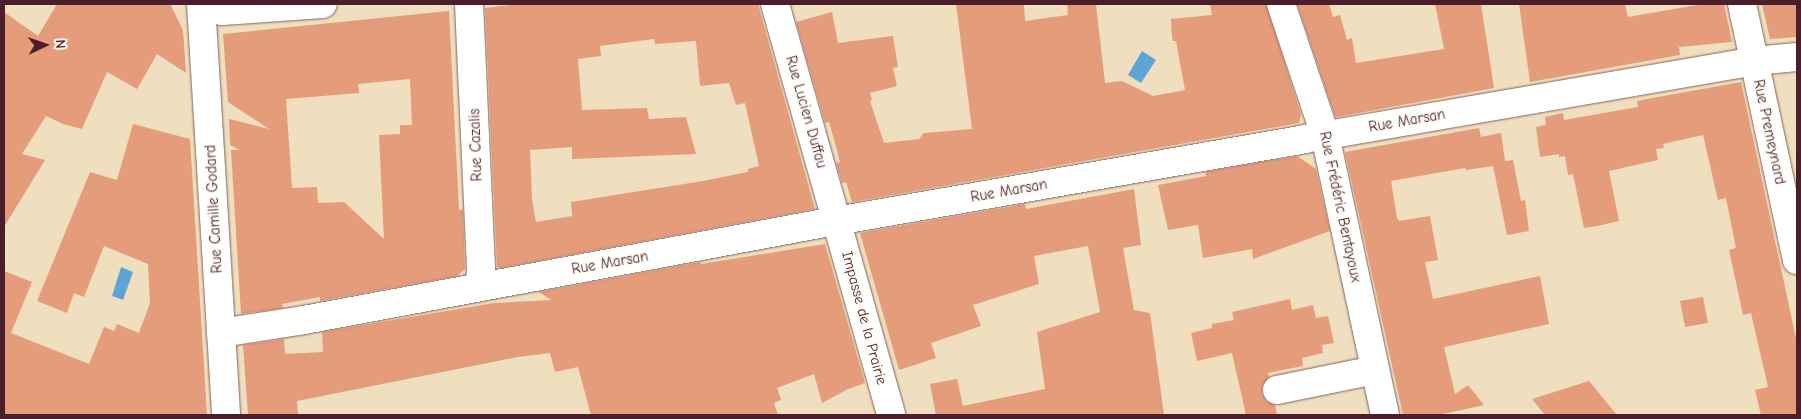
<!DOCTYPE html>
<meta charset="utf-8">
<style>
body{margin:0}
#map{position:relative;width:1801px;height:419px;overflow:hidden;background:#efdfbe;font-family:"Comic Neue",sans-serif}
div>[style]{position:absolute}
[style*='--x']{left:calc(var(--x)*1px);top:calc(var(--y)*1px);width:calc(var(--w)*1px);rotate:calc(var(--a)*1deg)}
.water>*{inset:0;background:#5da5d4}
.building>*{inset:0;background:#e49c7b}
.roads{filter:drop-shadow(0 0 1px #84625e) drop-shadow(0 0 1px #84625e)}
.minor>*{height:28px;margin:-14px;padding:0 14px;transform-origin:14px;border-radius:14px;background:#fff}
span{translate:-50% -50%;white-space:nowrap;text-align:center;line-height:1.15;-webkit-text-stroke:5px #fdfcf7;paint-order:stroke}
.street-label{font-size:15px;color:#4a1f2b}
.frame{position:absolute;inset:0;border:5px solid #4a1f2b;pointer-events:none}
.north{position:absolute;left:20px;top:20px;width:50px;height:50px;-webkit-text-stroke:4px #fdfcf7;paint-order:stroke;rotate:87deg;font-size:14px;font-weight:700;line-height:20px;text-align:center;color:#4a1f2b}
.north::after{content:'';display:block;margin:auto;width:18px;height:22px;background:#4a1f2b;clip-path:polygon(50% 0,100% 100%,50% 72%,0 100%)}
</style>
<div id="map">
<div class="water">
<div style="clip-path:polygon(1142px 51px,1156px 60px,1141px 83px,1128px 75px)"></div>
<div style="clip-path:polygon(121px 267px,133px 272px,123px 300px,112px 296px)"></div>
</div>
<div class="building">
<div style="clip-path:polygon(57px 4px,170px 4px,183px 30px,186px 73px,157px 54px,137px 89px,107px 72px,82px 129px,63px 124px,46px 116px,22px 154px,45px 160px,4px 227px,4px 12px,38px 36px)"></div>
<div style="clip-path:polygon(evenodd,519px 4px,758px 4px,815px 209px,500px 268px,497px 266px,485px 8px,519px 4px,654px 39px,655px 44px,696px 41px,700px 86px,729px 83px,736px 105px,745px 103px,759px 166px,748px 169px,748px 172px,703px 181px,571px 202px,572px 216px,536px 222px,532px 199px,530px 150px,572px 147px,572px 159px,696px 154px,686px 117px,649px 119px,647px 108px,582px 110px,578px 59px,601px 56px,600px 46px,654px 39px)"></div>
<div style="clip-path:polygon(956px 4px,1024px 4px,1025px 21px,1068px 15px,1067px 4px,1096px 4px,1105px 83px,1122px 81px,1153px 96px,1185px 90px,1176px 41px,1173px 41px,1172px 37px,1171px 19px,1212px 15px,1210px 4px,1266px 4px,1301px 114px,1299px 123px,852px 202px,846px 182px,842px 183px,836px 163px,840px 162px,835px 143px,829px 122px,825px 123px,796px 22px,832px 12px,838px 43px,893px 36px,898px 67px,893px 68px,897px 86px,870px 93px,872px 100px,870px 101px,884px 143px,919px 139px,924px 133px,972px 129px)"></div>
<div style="clip-path:polygon(1297px 4px,1329px 4px,1333px 17px,1340px 15px,1347px 40px,1352px 38px,1356px 63px,1444px 49px,1435px 4px,1481px 4px,1494px 88px,1337px 117px,1335px 116px)"></div>
<div style="clip-path:polygon(1519px 4px,1625px 4px,1628px 17px,1703px 4px,1724px 4px,1732px 42px,1679px 47px,1680px 55px,1530px 82px)"></div>
<div style="clip-path:polygon(1762px 4px,1797px 4px,1797px 37px,1770px 39px)"></div>
<div style="clip-path:polygon(evenodd,449px 11px,459px 210px,463px 210px,465px 269px,457px 276px,320px 301px,320px 297px,282px 304px,283px 308px,241px 314px,231px 150px,240px 150px,230px 145px,229px 119px,269px 129px,228px 102px,223px 34px,449px 11px,410px 79px,412px 125px,400px 125px,400px 134px,379px 135px,384px 239px,344px 202px,318px 203px,317px 187px,292px 188px,286px 99px,359px 93px,358px 84px,410px 79px)"></div>
<div style="clip-path:polygon(1741px 82px,1797px 343px,1797px 415px,1761px 415px,1755px 390px,1768px 387px,1751px 313px,1743px 315px,1729px 250px,1736px 248px,1726px 198px,1718px 200px,1703px 135px,1663px 144px,1664px 148px,1656px 149px,1658px 160px,1609px 171px,1619px 221px,1597px 226px,1584px 228px,1573px 174px,1568px 175px,1565px 156px,1559px 157px,1559px 154px,1540px 157px,1536px 127px,1546px 125px,1545px 117px,1563px 113px,1564px 120px,1638px 107px,1637px 101px,1647px 99px)"></div>
<div style="clip-path:polygon(133px 124px,190px 139px,207px 415px,4px 415px,4px 271px,32px 282px,11px 333px,89px 364px,104px 327px,114px 331px,117px 324px,139px 333px,150px 303px,148px 264px,104px 246px,84px 297px,74px 293px,67px 313px,37px 301px,90px 172px,117px 180px)"></div>
<div style="clip-path:polygon(1479px 128px,1481px 137px,1501px 133px,1505px 161px,1513px 160px,1521px 201px,1525px 200px,1529px 231px,1507px 235px,1493px 166px,1466px 170px,1465px 168px,1391px 181px,1397px 218px,1399px 221px,1430px 216px,1438px 260px,1425px 262px,1433px 299px,1540px 276px,1549px 324px,1444px 347px,1455px 394px,1468px 385px,1484px 405px,1439px 415px,1403px 415px,1345px 152px)"></div>
<div style="clip-path:polygon(1297px 156px,1316px 169px,1330px 231px,1253px 259px,1252px 249px,1203px 258px,1198px 225px,1168px 230px,1158px 185px,1206px 176px,1205px 172px)"></div>
<div style="clip-path:polygon(1134px 189px,1141px 245px,1123px 248px,1134px 310px,1150px 313px,1164px 415px,936px 415px,930px 384px,957px 379px,963px 406px,1045px 389px,1037px 332px,1100px 312px,1088px 246px,1034px 256px,1039px 284px,973px 305px,981px 326px,931px 343px,936px 358px,899px 370px,860px 233px,1025px 204px,1026px 209px)"></div>
<div style="clip-path:polygon(825px 244px,865px 383px,848px 389px,822px 403px,814px 374px,777px 388px,781px 400px,774px 403px,778px 415px,591px 415px,578px 367px,555px 372px,550px 353px,518px 357px,297px 401px,298px 415px,248px 415px,243px 345px,284px 339px,285px 354px,323px 352px,322px 332px,494px 303px,551px 300px,539px 292px,700px 262px,701px 264px)"></div>
<div style="clip-path:polygon(1703px 297px,1708px 323px,1685px 327px,1680px 301px)"></div>
<div style="clip-path:polygon(1290px 299px,1292px 310px,1313px 305px,1316px 318px,1328px 316px,1334px 343px,1322px 345px,1323px 353px,1302px 358px,1303px 366px,1268px 373px,1269px 377px,1262px 386px,1262px 394px,1266px 401px,1275px 405px,1277px 415px,1246px 415px,1232px 353px,1197px 361px,1191px 333px,1212px 328px,1212px 324px,1234px 320px,1232px 312px)"></div>
<div style="clip-path:polygon(1589px 381px,1617px 415px,1545px 415px,1532px 399px)"></div>
</div>
<div class="roads">
<div class="minor">
<div style="--x:201;--y:4;--w:412;--a:86.5"></div>
<div style="--x:204;--y:4;--w:19;--a:21"></div>
<div style="--x:222;--y:11;--w:101;--a:-4"></div>
<div style="--x:469;--y:4;--w:265;--a:87.4"></div>
<div style="--x:481;--y:269;--w:18;--a:93"></div>
<div style="--x:775;--y:4;--w:427;--a:74.2"></div>
<div style="--x:1281;--y:4;--w:138;--a:71.4"></div>
<div style="--x:1325;--y:135;--w:286;--a:77.9"></div>
<div style="--x:1742;--y:4;--w:262;--a:77.9"></div>
<div style="--x:221;--y:333;--w:84;--a:-8.9"></div>
<div style="--x:304;--y:320;--w:524;--a:-10.56"></div>
<div style="--x:819;--y:224;--w:492;--a:-9.9"></div>
<div style="--x:1304;--y:139;--w:457;--a:-9.8"></div>
<div style="--x:1754;--y:61;--w:43;--a:-5.3"></div>
<div style="--x:1277;--y:390;--w:100;--a:-11.5"></div>
</div>
</div>
<div class="street-label">
<span style="left:806px;top:112px;rotate:74deg">Rue Lucien Duffau</span>
<span style="left:1407px;top:121px;rotate:-10deg">Rue Marsan</span>
<span style="left:1769px;top:132px;rotate:78deg">Rue Premeynard</span>
<span style="left:476px;top:145px;rotate:-92deg">Rue Cazalis</span>
<span style="left:1009px;top:191px;rotate:-10deg">Rue Marsan</span>
<span style="left:1340px;top:207px;rotate:78deg">Rue Frédéric Bentayoux</span>
<span style="left:214px;top:209px;rotate:-93deg">Rue Camille Godard</span>
<span style="left:610px;top:263px;rotate:-10deg">Rue Marsan</span>
<span style="left:864px;top:318px;rotate:75deg">Impasse de la Prairie</span>
</div>
<div class="frame"></div>
<div class="north">N</div>
</div>
